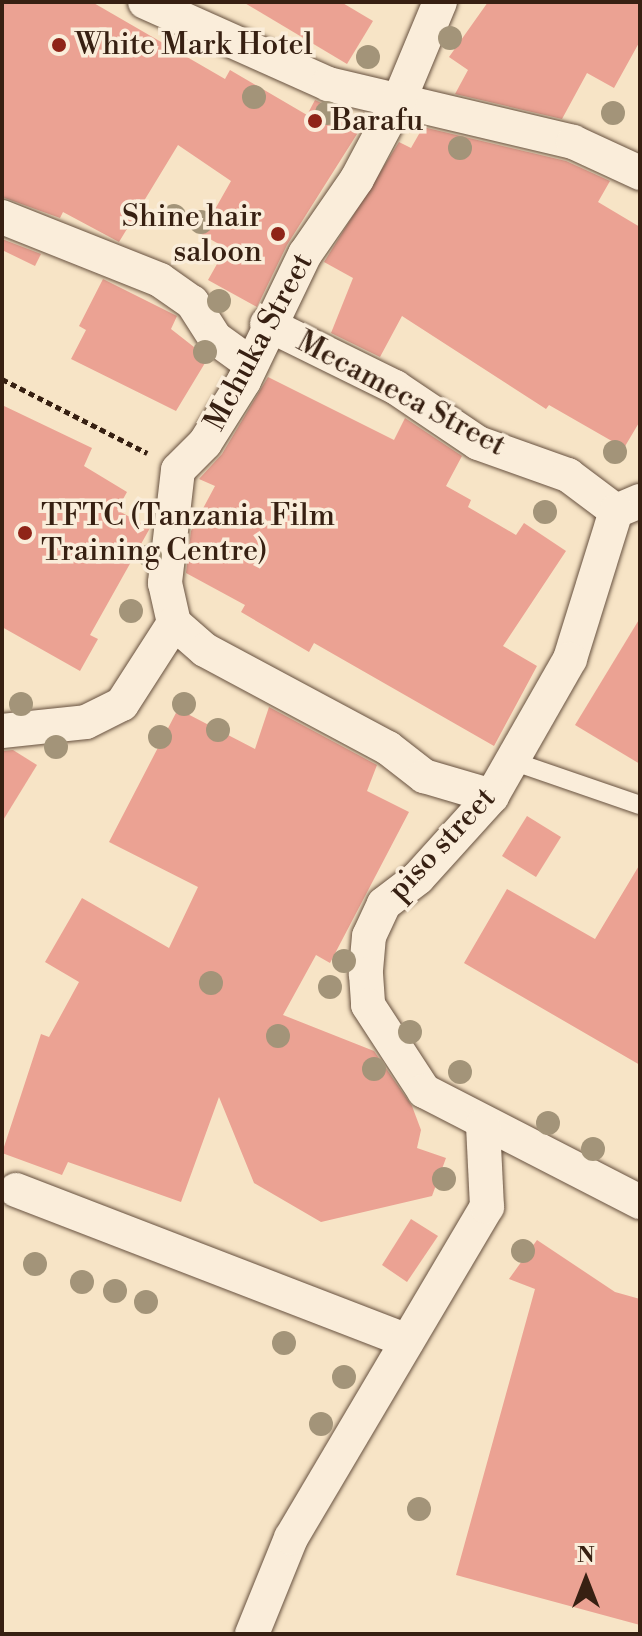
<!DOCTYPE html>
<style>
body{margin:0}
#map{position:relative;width:642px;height:1636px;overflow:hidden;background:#f7e4c6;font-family:"Libre Bodoni",serif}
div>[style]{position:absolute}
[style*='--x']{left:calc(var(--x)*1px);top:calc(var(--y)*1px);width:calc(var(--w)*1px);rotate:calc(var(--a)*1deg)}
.building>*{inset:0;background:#eba293}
.path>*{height:5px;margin-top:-2.5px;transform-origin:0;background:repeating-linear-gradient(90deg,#372012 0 6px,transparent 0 10px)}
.roads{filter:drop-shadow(0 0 2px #67513f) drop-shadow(0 0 2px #67513f)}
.lane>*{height:18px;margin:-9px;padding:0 9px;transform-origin:9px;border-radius:9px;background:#faedda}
.street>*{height:34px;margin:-17px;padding:0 17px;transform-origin:17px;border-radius:17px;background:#faedda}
.trees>*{width:24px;height:24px;margin:-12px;border-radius:50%;background:#a39479}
.dots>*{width:22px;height:22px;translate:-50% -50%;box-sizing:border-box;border:4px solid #faedda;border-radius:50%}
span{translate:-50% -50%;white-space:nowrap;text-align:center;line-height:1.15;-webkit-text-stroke:7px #faedda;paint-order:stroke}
.poi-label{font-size:30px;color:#372012}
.left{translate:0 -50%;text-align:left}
.right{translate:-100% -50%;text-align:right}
.street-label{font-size:30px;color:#372012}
.frame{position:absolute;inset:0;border:4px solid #372012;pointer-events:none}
.north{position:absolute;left:546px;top:1540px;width:80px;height:80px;-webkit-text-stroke:6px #faedda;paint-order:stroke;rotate:0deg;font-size:22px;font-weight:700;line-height:32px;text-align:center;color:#372012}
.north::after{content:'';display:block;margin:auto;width:28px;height:36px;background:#372012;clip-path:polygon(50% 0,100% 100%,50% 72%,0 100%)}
</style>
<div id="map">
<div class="building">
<div style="clip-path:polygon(2px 2px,92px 2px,225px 79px,230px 70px,307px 115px,315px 100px,364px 123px,287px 245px,257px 307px,208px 280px,226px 248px,201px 234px,231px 181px,178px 145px,119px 242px,63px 212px,60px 218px,2px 197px)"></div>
<div style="clip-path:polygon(243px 2px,341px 2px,373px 21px,347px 64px)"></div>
<div style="clip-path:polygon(488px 2px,640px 2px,640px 41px,614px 88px,587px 73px,562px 119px,455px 94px,468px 70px,449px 57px)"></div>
<div style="clip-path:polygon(423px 127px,566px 161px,610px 181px,598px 202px,640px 227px,640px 421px,624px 448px,549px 405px,546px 409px,402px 316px,380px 357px,331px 333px,353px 278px,324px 262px,399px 142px,411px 148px)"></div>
<div style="clip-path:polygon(2px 239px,41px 254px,35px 266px,2px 250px)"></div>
<div style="clip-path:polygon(103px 279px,177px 316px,171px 329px,208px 358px,176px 411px,71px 359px,86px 330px,79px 326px)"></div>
<div style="clip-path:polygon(268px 377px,394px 440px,405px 418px,462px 456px,446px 486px,471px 500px,468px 507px,516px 535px,524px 523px,566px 551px,503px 646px,537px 666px,494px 746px,314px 643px,309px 652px,241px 612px,245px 605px,186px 573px,191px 531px,215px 486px,199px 479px,222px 454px)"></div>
<div style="clip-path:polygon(2px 405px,92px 448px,84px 466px,127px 492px,117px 510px,150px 528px,90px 635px,98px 639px,80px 671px,2px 627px)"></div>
<div style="clip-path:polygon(640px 618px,640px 764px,575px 725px)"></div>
<div style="clip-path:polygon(269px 707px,377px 765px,367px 791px,409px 812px,330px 963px,316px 955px,283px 1015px,374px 1051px,412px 1106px,421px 1130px,417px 1148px,446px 1158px,432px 1196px,321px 1222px,254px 1183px,219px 1097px,181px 1202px,68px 1162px,62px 1175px,2px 1153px,41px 1034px,49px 1037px,79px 982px,45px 962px,82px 898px,169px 948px,198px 887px,109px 842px,178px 709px,255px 749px)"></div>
<div style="clip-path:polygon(13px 750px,37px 765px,2px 822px,2px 751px)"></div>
<div style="clip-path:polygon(527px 816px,561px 837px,536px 877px,502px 856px)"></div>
<div style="clip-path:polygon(640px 864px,640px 1065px,464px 963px,507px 889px,595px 939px)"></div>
<div style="clip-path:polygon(411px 1219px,438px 1236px,407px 1282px,382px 1265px)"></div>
<div style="clip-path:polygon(537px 1240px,615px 1292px,640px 1299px,640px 1625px,456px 1575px,535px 1289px,509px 1279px)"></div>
</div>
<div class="path">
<div style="--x:2;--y:379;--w:163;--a:27"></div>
</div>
<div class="roads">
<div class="lane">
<div style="--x:512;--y:761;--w:135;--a:19"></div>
</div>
<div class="street">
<div style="--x:145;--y:2;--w:201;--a:24.1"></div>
<div style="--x:328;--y:84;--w:252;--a:13.3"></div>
<div style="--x:573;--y:142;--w:74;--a:24.8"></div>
<div style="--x:440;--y:2;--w:104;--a:112.6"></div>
<div style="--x:400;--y:98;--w:92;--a:118"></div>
<div style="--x:357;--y:179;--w:91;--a:124.7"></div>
<div style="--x:305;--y:254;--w:141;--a:115.7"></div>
<div style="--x:244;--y:381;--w:73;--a:122.2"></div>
<div style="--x:205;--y:443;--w:38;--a:135"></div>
<div style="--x:178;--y:470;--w:114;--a:96.6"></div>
<div style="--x:165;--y:583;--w:41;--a:77.3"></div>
<div style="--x:174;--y:623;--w:41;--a:41.1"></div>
<div style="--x:205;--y:650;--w:208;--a:28.2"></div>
<div style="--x:388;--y:748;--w:46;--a:37.9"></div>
<div style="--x:424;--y:776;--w:71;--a:16.4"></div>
<div style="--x:2;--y:217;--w:170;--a:21.7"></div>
<div style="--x:160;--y:280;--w:39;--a:35"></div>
<div style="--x:192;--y:302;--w:43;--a:57.4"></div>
<div style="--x:215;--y:338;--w:44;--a:35.8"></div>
<div style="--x:267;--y:324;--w:143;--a:26.2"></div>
<div style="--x:395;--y:387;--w:100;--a:34"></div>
<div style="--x:478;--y:443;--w:96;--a:19.6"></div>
<div style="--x:568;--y:475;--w:60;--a:36.9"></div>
<div style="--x:640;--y:501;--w:26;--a:157"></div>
<div style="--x:616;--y:511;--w:155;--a:107.3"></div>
<div style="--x:570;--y:659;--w:158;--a:119.7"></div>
<div style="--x:492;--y:796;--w:110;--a:132.1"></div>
<div style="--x:418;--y:878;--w:43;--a:142.6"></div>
<div style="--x:384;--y:904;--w:35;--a:115"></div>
<div style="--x:369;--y:936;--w:38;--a:95"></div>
<div style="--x:366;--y:974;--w:31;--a:86"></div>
<div style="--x:368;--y:1005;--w:103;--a:56.9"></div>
<div style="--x:424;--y:1091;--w:243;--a:27.2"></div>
<div style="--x:2;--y:731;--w:84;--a:-6.1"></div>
<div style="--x:86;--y:722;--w:40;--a:-26.6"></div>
<div style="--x:122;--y:704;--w:96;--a:-57.3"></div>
<div style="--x:16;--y:1190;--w:419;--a:21.1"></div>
<div style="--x:252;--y:1634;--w:104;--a:-67.9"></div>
<div style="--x:291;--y:1538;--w:385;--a:-59.4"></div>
<div style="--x:487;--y:1207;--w:82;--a:-92.8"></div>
</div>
</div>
<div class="trees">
<div style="left:450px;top:38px"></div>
<div style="left:368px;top:57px"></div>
<div style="left:254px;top:97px"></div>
<div style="left:327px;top:113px"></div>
<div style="left:613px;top:113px"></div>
<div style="left:460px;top:148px"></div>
<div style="left:174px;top:216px"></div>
<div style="left:201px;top:222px"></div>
<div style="left:219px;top:301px"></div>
<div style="left:205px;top:352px"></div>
<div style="left:615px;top:452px"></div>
<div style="left:545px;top:512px"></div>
<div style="left:150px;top:556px"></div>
<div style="left:131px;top:611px"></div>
<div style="left:21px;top:704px"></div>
<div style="left:184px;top:704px"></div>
<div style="left:218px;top:730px"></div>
<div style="left:160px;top:737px"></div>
<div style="left:56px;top:747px"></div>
<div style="left:344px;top:961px"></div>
<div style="left:211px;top:983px"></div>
<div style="left:330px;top:987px"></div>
<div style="left:410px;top:1032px"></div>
<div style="left:278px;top:1036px"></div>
<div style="left:374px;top:1069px"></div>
<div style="left:460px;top:1072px"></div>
<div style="left:548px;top:1123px"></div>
<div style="left:593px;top:1149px"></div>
<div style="left:444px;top:1179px"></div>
<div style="left:523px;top:1251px"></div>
<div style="left:35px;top:1264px"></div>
<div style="left:82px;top:1282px"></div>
<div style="left:115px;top:1291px"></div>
<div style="left:146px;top:1302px"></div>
<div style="left:284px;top:1343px"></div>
<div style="left:344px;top:1377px"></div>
<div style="left:321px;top:1424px"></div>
<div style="left:419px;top:1509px"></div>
</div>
<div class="dots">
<div style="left:59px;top:45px;background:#8f2418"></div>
<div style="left:315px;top:121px;background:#8f2418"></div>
<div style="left:278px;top:234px;background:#8f2418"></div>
<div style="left:25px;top:533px;background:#8f2418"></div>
</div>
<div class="poi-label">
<span class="left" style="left:75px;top:45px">White Mark Hotel</span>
<span class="left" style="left:331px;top:121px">Barafu</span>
<span class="right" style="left:262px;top:234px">Shine hair<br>saloon</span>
<span class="left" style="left:41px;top:533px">TFTC (Tanzania Film<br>Training Centre)</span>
</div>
<div class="street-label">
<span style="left:259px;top:342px;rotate:-62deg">Mchuka Street</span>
<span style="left:401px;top:394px;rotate:28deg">Mecameca Street</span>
<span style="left:442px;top:844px;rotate:-47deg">piso street</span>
</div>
<div class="frame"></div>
<div class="north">N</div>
</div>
